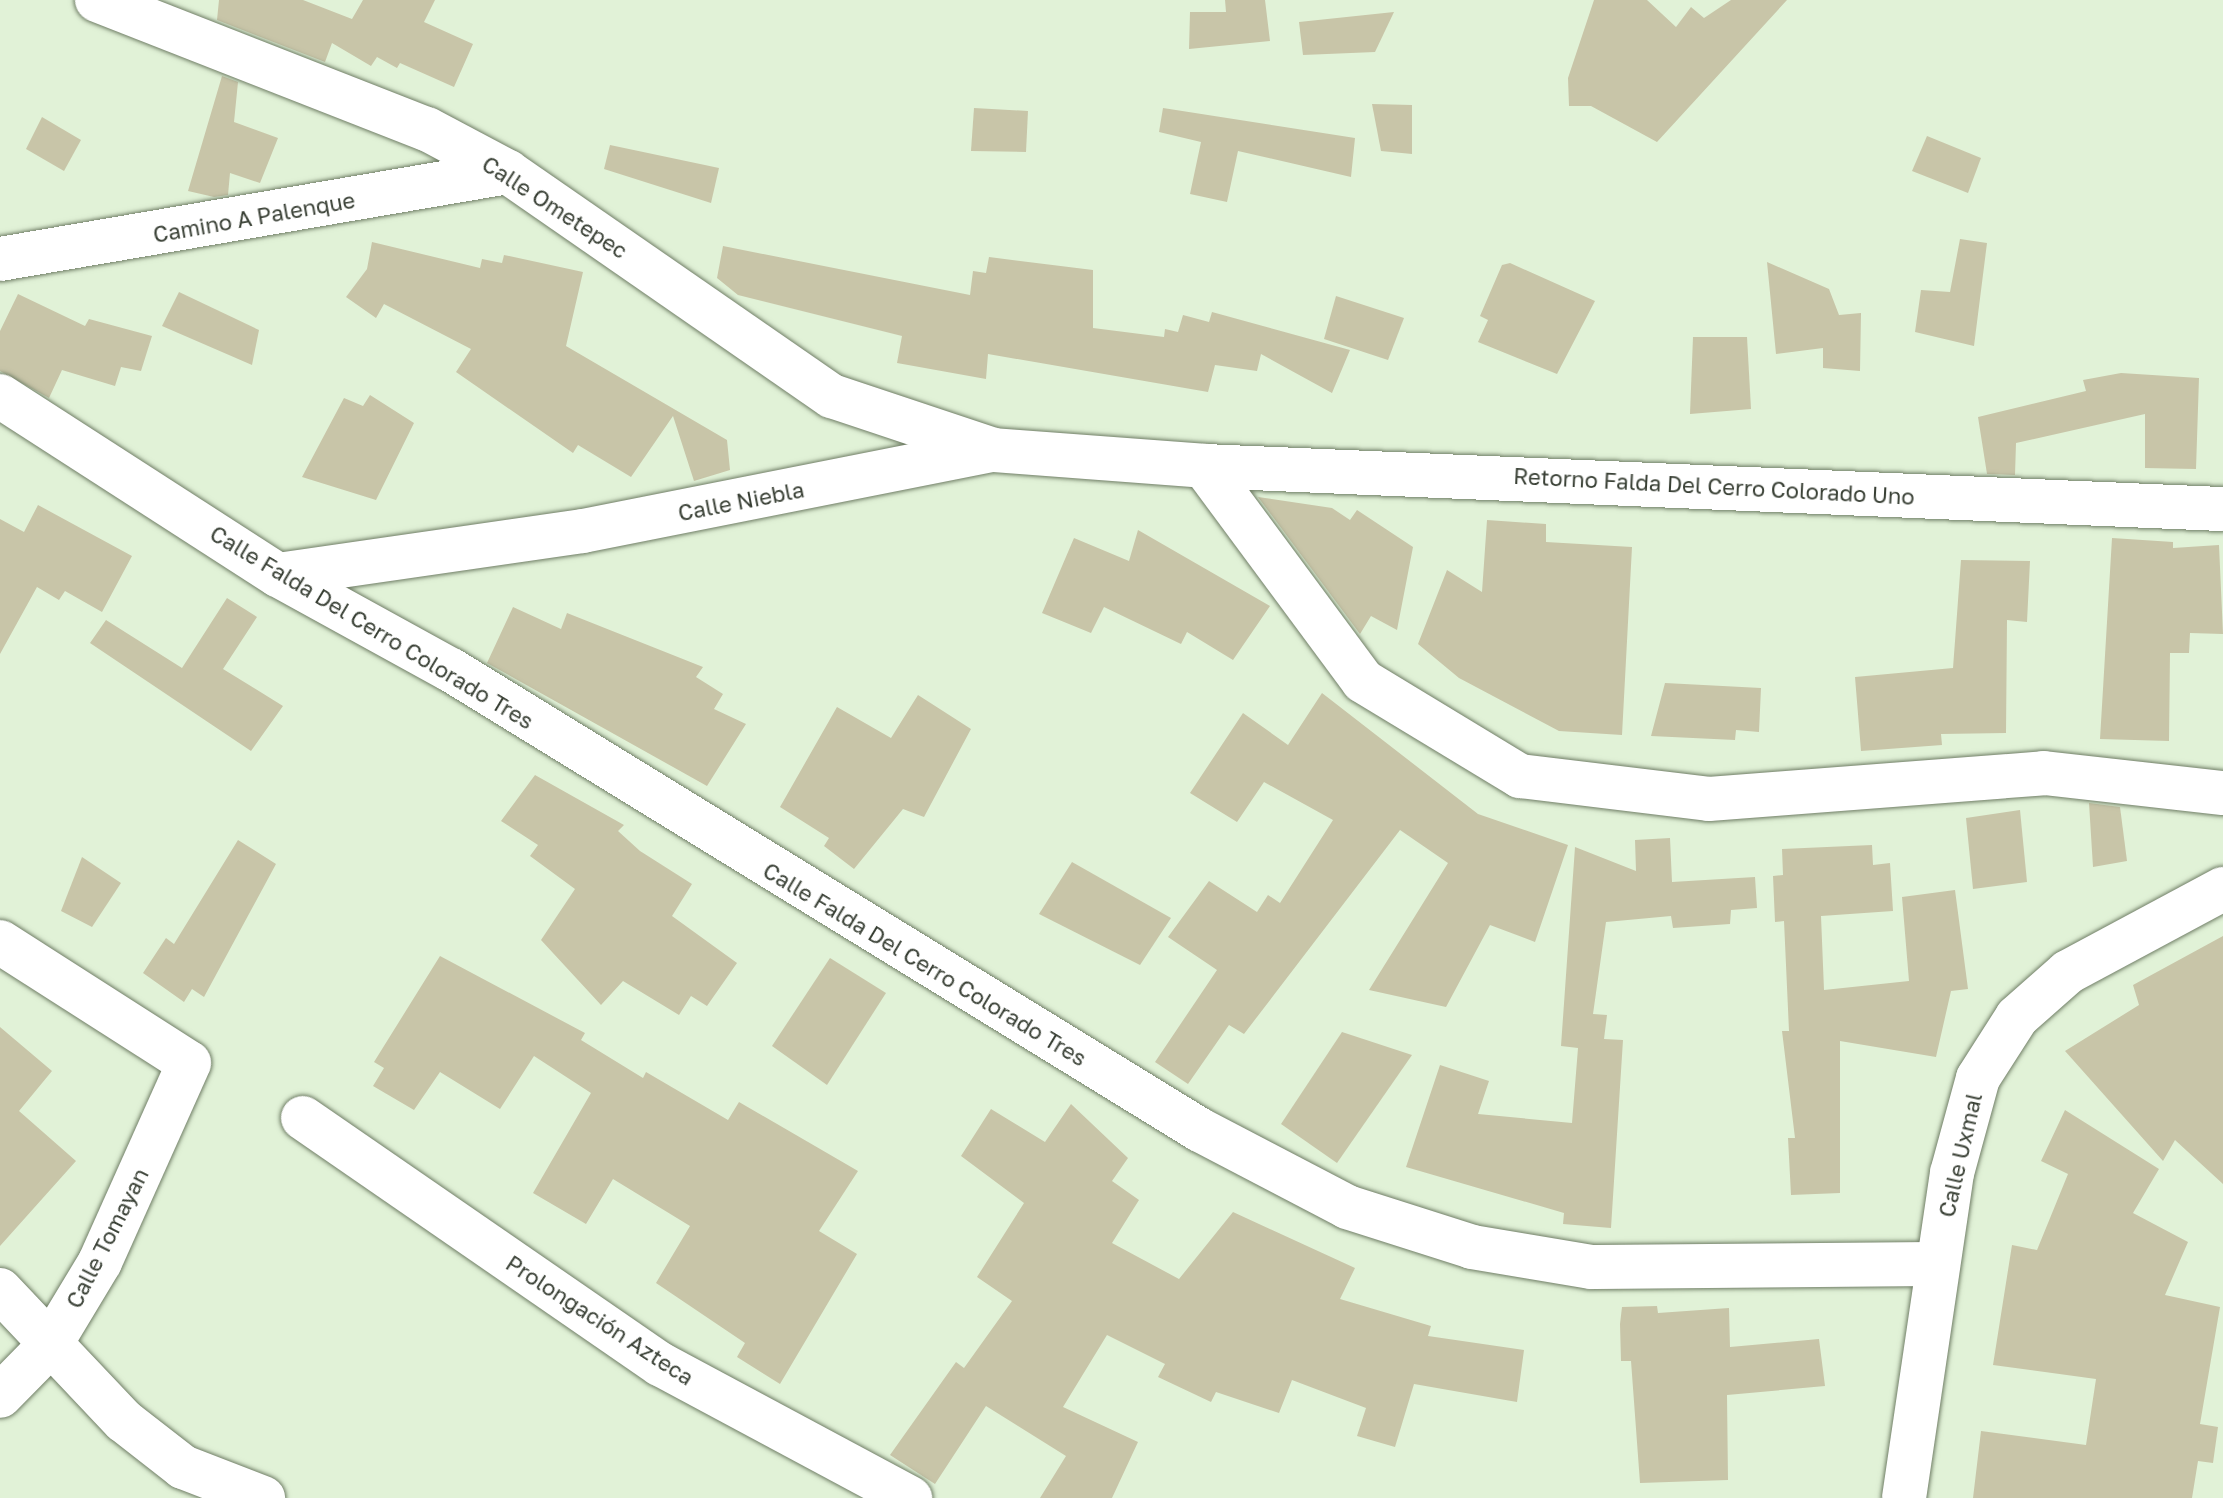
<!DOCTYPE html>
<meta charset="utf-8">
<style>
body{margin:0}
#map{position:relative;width:2223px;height:1498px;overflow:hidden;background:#e1f2d7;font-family:"Golos Text",sans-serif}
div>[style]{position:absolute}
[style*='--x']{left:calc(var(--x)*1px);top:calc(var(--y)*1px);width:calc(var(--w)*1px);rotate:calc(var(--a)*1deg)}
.building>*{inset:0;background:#c8c5a8}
.roads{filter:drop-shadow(0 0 2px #707e66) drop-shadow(0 0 2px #707e66)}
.minor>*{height:44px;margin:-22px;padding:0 22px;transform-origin:22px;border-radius:22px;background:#fff}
span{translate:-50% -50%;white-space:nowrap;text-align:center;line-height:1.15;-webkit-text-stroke:6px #fff;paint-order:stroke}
.street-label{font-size:22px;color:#383f34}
</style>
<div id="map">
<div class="building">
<div style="clip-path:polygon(219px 0,303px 0,352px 19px,363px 0,435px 0,424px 22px,473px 44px,454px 87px,400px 63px,397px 68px,377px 57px,371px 66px,332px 43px,325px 62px,217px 20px)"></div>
<div style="clip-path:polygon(1225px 0,1265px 0,1270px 41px,1189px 49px,1190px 12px,1226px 12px)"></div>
<div style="clip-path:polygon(1594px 0,1647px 0,1676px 27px,1691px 7px,1704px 18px,1731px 0,1787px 0,1657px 142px,1591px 106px,1569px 106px,1568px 78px)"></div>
<div style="clip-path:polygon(1394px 12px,1375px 52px,1303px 55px,1299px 22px)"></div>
<div style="clip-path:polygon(222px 76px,238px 82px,234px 122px,278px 138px,260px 183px,230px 173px,228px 195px,214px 197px,188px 191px)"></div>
<div style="clip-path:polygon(1372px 104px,1412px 105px,1412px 154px,1381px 151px)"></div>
<div style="clip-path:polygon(974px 108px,1028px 111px,1026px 152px,971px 151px)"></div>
<div style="clip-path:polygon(1163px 108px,1355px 138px,1351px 177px,1238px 151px,1227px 202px,1190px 194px,1201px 142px,1159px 132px)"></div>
<div style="clip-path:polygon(42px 117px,81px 140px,64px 171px,26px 149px)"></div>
<div style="clip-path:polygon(1927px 136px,1981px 158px,1968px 193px,1912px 171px)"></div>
<div style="clip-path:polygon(610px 145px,719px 168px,711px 203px,604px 169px)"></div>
<div style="clip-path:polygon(1960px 239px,1987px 243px,1974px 346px,1915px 332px,1921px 290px,1950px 292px)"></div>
<div style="clip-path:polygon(372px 242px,480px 268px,482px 259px,502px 263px,504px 255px,583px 272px,566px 346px,727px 440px,730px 470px,694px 481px,673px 416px,631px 477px,578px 445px,573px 453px,456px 372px,471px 349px,384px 304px,376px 318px,346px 297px,367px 269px)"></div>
<div style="clip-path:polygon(723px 246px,970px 295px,973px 271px,986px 273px,989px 257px,1093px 270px,1093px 328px,1164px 337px,1165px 329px,1178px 332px,1183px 315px,1209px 322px,1212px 312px,1350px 350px,1332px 393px,1261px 354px,1257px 371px,1215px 365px,1208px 392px,988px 354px,986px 379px,897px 363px,902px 336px,738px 295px,717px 278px)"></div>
<div style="clip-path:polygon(1767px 262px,1829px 289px,1839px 315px,1861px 313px,1860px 371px,1823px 368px,1823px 348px,1776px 354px)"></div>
<div style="clip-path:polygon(1510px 263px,1595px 301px,1557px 374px,1478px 342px,1488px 320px,1480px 316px,1502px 265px)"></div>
<div style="clip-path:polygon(179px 292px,259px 330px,252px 365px,162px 326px)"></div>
<div style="clip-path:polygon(18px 294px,85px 326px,89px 319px,152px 336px,141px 371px,121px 367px,115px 386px,62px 370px,49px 398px,0 371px,0 331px)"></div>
<div style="clip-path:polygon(1336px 296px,1404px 318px,1388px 360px,1324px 339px)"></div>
<div style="clip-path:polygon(1693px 337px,1747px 337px,1751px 409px,1690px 414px)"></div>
<div style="clip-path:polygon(2121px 373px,2199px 378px,2196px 469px,2145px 468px,2145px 414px,2016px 443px,2015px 475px,1987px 474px,1978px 417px,2086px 391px,2083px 380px)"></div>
<div style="clip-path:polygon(370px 395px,414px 423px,376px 500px,302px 477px,344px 398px,363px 406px)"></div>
<div style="clip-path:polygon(1258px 497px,1332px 508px,1350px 520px,1357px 510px,1413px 547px,1397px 630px,1371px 616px,1360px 634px)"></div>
<div style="clip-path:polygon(38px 505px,132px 556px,102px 612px,65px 591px,59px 600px,37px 587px,0 654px,0 519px,24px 532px)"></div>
<div style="clip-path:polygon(1487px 520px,1546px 524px,1546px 542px,1632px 547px,1622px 735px,1559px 731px,1459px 678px,1418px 644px,1447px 570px,1482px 592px)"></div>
<div style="clip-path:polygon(1138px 530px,1270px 606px,1233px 660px,1187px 632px,1181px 644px,1104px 607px,1091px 633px,1042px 613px,1074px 538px,1129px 561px)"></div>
<div style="clip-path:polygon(2112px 538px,2173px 542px,2173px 548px,2219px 545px,2223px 634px,2190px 633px,2189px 653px,2170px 653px,2169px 741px,2100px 739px)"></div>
<div style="clip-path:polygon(1961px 560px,2030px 561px,2027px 622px,2007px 620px,2006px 733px,1941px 734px,1942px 745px,1861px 751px,1855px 677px,1953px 668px)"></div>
<div style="clip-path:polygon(227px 598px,257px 617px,223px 669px,283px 706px,251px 751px,90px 643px,106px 620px,182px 668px)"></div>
<div style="clip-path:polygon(513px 607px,561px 629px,567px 613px,703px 667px,696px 677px,723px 694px,714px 709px,746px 724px,707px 786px,487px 663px)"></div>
<div style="clip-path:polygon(1665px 683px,1761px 688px,1759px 732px,1736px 730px,1735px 740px,1651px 736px)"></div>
<div style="clip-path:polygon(1322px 693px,1478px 814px,1568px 845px,1535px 942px,1490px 925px,1446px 1007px,1369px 990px,1448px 863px,1400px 830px,1244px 1034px,1229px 1025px,1188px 1084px,1155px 1062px,1217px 970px,1168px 937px,1209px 881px,1257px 912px,1268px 895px,1280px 903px,1333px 820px,1264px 782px,1237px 822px,1190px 793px,1243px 713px,1288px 745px)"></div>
<div style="clip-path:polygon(918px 695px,971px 729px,924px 817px,903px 809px,854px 869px,824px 846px,829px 838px,780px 807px,837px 707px,891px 738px)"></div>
<div style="clip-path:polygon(535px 775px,624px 825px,618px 831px,640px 851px,692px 884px,672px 916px,737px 963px,707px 1006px,691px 996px,679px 1015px,623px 981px,601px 1005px,541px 940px,575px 889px,530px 856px,538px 845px,501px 821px)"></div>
<div style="clip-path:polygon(2089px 803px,2120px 807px,2127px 861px,2093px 867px)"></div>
<div style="clip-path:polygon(2020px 810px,2027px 882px,1973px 889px,1966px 818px)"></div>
<div style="clip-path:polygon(1670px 838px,1672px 882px,1755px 877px,1757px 908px,1731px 910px,1730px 924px,1673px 928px,1671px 916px,1606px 922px,1593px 1014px,1607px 1015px,1604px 1039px,1623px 1040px,1611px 1228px,1563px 1224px,1564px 1213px,1406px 1167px,1440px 1065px,1489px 1081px,1478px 1114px,1572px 1123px,1578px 1048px,1561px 1046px,1575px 847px,1636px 871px,1635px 840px)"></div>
<div style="clip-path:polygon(238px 840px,276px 864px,204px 997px,192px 989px,184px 1002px,143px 973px,166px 938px,174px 944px)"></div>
<div style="clip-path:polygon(1872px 845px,1873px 865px,1890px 863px,1893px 911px,1821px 916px,1824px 990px,1909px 981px,1902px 897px,1955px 890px,1968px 989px,1951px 991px,1936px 1057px,1840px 1041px,1840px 1193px,1791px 1195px,1788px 1138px,1795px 1138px,1782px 1031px,1789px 1031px,1784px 921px,1775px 922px,1773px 876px,1783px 875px,1782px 849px)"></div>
<div style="clip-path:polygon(82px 857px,121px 883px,92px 927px,61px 911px)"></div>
<div style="clip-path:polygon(1072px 862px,1171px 918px,1140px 965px,1039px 914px)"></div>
<div style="clip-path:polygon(2223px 936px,2223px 1184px,2175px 1140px,2163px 1161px,2065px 1051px,2139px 1005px,2133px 985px)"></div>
<div style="clip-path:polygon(440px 956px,585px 1033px,581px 1040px,643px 1078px,646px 1072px,728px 1120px,739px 1102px,858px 1171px,819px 1231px,857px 1254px,780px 1384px,737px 1357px,745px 1343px,656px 1283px,690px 1226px,613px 1179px,586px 1224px,533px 1193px,591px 1093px,534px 1056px,500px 1109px,440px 1072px,414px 1110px,373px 1086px,384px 1068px,374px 1062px)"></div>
<div style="clip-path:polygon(830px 958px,886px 993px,827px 1085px,772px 1046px)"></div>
<div style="clip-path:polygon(0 1027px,52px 1071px,19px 1111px,76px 1161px,0 1246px)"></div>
<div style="clip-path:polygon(1342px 1032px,1412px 1055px,1337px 1163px,1281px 1124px)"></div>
<div style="clip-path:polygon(1071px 1104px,1128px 1158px,1112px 1181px,1139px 1200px,1112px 1243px,1179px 1279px,1233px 1212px,1355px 1268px,1340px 1299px,1431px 1326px,1428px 1336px,1524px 1350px,1517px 1402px,1414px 1384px,1395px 1447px,1357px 1436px,1366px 1408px,1292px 1380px,1279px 1413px,1216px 1392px,1211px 1402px,1158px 1377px,1165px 1364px,1107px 1335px,1063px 1407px,1138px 1442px,1112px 1498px,1040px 1498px,1066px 1456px,986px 1406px,935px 1484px,890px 1455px,956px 1362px,964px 1368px,1012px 1301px,977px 1277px,1024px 1203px,961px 1156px,991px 1109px,1045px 1142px)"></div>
<div style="clip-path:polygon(2065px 1110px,2159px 1169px,2133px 1213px,2188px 1242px,2165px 1295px,2220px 1307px,2200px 1424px,2218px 1427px,2213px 1463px,2198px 1461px,2192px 1498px,1973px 1498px,1981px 1431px,2086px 1445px,2096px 1379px,1993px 1365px,2012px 1245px,2037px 1250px,2068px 1174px,2041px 1161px)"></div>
<div style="clip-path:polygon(1657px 1306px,1658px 1313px,1729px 1308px,1730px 1347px,1819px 1339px,1825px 1386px,1727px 1395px,1728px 1480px,1640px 1483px,1631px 1361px,1621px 1361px,1620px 1324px,1622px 1307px)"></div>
</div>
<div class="roads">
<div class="minor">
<div style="--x:97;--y:0;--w:354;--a:21.4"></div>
<div style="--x:427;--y:129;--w:92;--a:28"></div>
<div style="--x:508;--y:172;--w:394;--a:34.7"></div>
<div style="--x:832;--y:396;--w:167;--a:18.5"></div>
<div style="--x:0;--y:259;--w:515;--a:-9.72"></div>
<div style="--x:0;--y:396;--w:331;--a:32.8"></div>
<div style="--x:278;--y:575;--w:197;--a:28.8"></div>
<div style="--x:451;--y:670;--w:879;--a:31.56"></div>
<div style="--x:1200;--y:1130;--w:166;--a:27.6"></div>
<div style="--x:1347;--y:1207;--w:131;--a:17.7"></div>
<div style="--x:1472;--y:1247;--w:121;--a:9.5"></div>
<div style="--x:1591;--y:1267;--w:347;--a:-0.5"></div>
<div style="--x:1204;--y:466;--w:267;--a:53.5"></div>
<div style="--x:1363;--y:681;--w:184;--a:31.2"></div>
<div style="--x:1520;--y:776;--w:190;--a:6.9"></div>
<div style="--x:1709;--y:799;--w:336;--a:-4.4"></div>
<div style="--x:2044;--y:773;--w:180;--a:6.4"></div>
<div style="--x:278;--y:575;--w:308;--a:-8.2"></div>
<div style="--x:583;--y:531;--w:418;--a:-11.2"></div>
<div style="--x:993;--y:450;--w:212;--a:4.3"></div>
<div style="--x:1204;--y:466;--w:1020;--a:2.42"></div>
<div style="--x:0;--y:942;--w:224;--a:32.6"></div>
<div style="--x:189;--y:1063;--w:218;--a:114.1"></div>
<div style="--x:100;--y:1262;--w:97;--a:121.1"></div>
<div style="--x:50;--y:1345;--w:71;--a:134.4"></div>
<div style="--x:303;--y:1118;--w:434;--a:34.6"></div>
<div style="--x:660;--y:1364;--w:284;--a:28.2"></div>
<div style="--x:0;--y:1290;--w:180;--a:46.6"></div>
<div style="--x:124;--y:1421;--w:75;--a:37.9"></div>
<div style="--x:183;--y:1467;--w:86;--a:21.2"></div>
<div style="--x:1904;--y:1498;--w:329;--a:-81.6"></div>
<div style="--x:1952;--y:1173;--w:98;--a:-74.7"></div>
<div style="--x:1978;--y:1078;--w:72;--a:-57.4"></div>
<div style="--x:2017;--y:1017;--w:68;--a:-41.4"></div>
<div style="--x:2068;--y:972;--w:176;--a:-28.2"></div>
</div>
</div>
<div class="street-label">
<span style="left:555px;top:207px;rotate:33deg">Calle Ometepec</span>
<span style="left:254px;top:217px;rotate:-10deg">Camino A Palenque</span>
<span style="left:1714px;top:486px;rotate:3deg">Retorno Falda Del Cerro Colorado Uno</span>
<span style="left:741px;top:501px;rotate:-11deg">Calle Niebla</span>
<span style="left:372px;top:627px;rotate:31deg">Calle Falda Del Cerro Colorado Tres</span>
<span style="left:925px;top:964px;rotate:31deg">Calle Falda Del Cerro Colorado Tres</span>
<span style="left:1960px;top:1155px;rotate:-77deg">Calle Uxmal</span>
<span style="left:107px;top:1238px;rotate:-63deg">Calle Tomayan</span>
<span style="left:600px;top:1320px;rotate:33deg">Prolongación Azteca</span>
</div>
</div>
